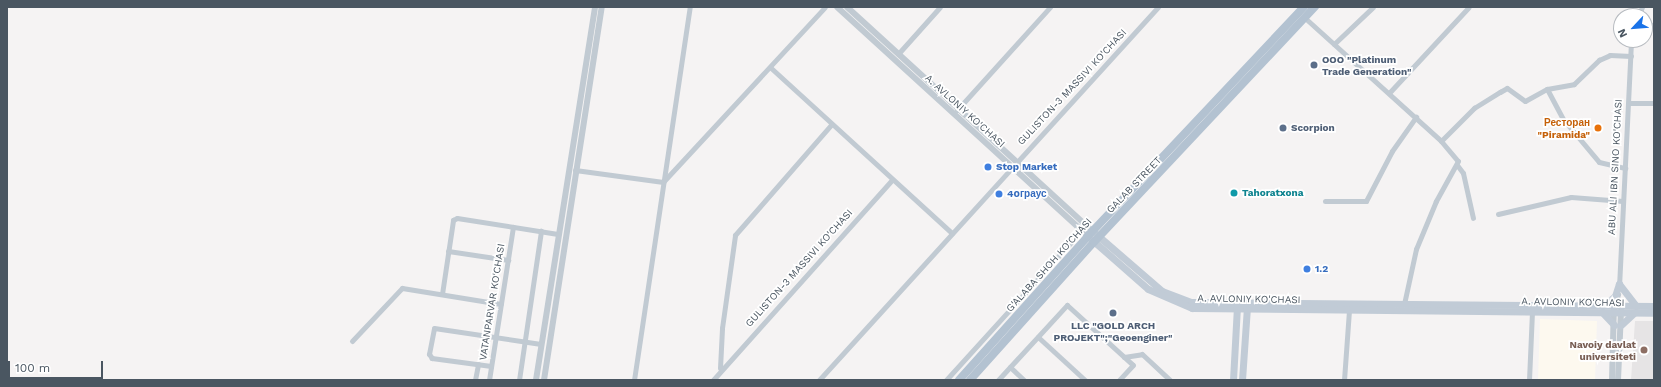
<!DOCTYPE html>
<meta charset="utf-8">
<style>
body{margin:0}
#map{position:relative;width:1661px;height:387px;overflow:hidden;background:#f5f3f3;font-family:"Work Sans",sans-serif}
div>[style]{position:absolute}
[style*='--x']{left:calc(var(--x)*1px);top:calc(var(--y)*1px);width:calc(var(--w)*1px);rotate:calc(var(--a)*1deg)}
.commercial>*{inset:0;background:#fdf9ef}
.education>*{inset:0;background:#e6e4e5}
.minor>*{height:5px;margin:-2.5px;padding:0 2.5px;transform-origin:2.5px;border-radius:2.5px;background:#c1cad2}
.tertiary>*{height:6px;margin:-3px;padding:0 3px;transform-origin:3px;border-radius:3px;background:#c1cad2}
.secondary>*{height:7px;margin:-3.5px;padding:0 3.5px;transform-origin:3.5px;border-radius:3.5px;background:#c1cbd6}
.primary>*{height:8px;margin:-4px;padding:0 4px;transform-origin:4px;border-radius:4px;background:#b3c2d1}
.dots>*{width:11px;height:11px;translate:-50% -50%;box-sizing:border-box;border:2px solid #fff;border-radius:50%}
span{translate:-50% -50%;white-space:nowrap;text-align:center;line-height:1.15;-webkit-text-stroke:3.5px #fff;paint-order:stroke}
.service-label{font-size:10px;color:#4e5e75;font-weight:700}
.left{translate:0 -50%;text-align:left}
.street-label{font-size:10px;color:#4a5661}
.food-label{font-size:10px;color:#c56008;font-weight:700}
.right{translate:-100% -50%;text-align:right}
.shop-label{font-size:10px;color:#366cbe;font-weight:700}
.culture-label{font-size:10px;color:#0d838f;font-weight:700}
.education-label{font-size:10px;color:#785e54;font-weight:700}
.frame{position:absolute;inset:0;border:8px solid #4a5661;pointer-events:none}
.north{position:absolute;left:1613px;top:8px;width:40px;height:40px;box-sizing:border-box;background:#fff;border:1px solid #b7bbc0;border-radius:50%;rotate:244deg;font-size:11px;font-weight:700;line-height:16px;text-align:center;color:#4a5661}
.north::after{content:'';display:block;margin:auto;width:14px;height:18px;background:#1a73e8;clip-path:polygon(50% 0,100% 100%,50% 72%,0 100%)}
.scale{position:absolute;left:8px;top:361px;width:95px;height:18px;box-sizing:border-box;border:2px solid #4a5661;border-top:0;padding-left:5px;font-size:12px;line-height:14px;white-space:nowrap;color:#4a5661;-webkit-text-stroke:3px #fff;paint-order:stroke}
</style>
<div id="map">
<div class="commercial">
<div style="clip-path:polygon(1540px 319px,1597px 321px,1595px 380px,1538px 380px)"></div>
</div>
<div class="education">
<div style="clip-path:polygon(1635px 321px,1654px 321px,1654px 380px,1631px 380px)"></div>
</div>
<div class="minor">
<div style="--x:1638;--y:16;--w:10;--a:-66"></div>
<div style="--x:1305;--y:18;--w:183;--a:42.1"></div>
<div style="--x:1441;--y:141;--w:26;--a:50"></div>
<div style="--x:1458;--y:161;--w:46;--a:118.8"></div>
<div style="--x:1436;--y:201;--w:52;--a:112.6"></div>
<div style="--x:1416;--y:249;--w:56;--a:102.3"></div>
<div style="--x:1645;--y:25;--w:9;--a:0"></div>
<div style="--x:1334;--y:44;--w:54;--a:-43.5"></div>
<div style="--x:898;--y:54;--w:63;--a:-48.2"></div>
<div style="--x:771;--y:68;--w:245;--a:42.4"></div>
<div style="--x:1547;--y:89;--w:27;--a:-10"></div>
<div style="--x:1574;--y:84;--w:35;--a:-44"></div>
<div style="--x:1599;--y:60;--w:12;--a:-24"></div>
<div style="--x:1610;--y:55;--w:21;--a:3"></div>
<div style="--x:1389;--y:93;--w:117;--a:-47.1"></div>
<div style="--x:1629;--y:103;--w:25;--a:0"></div>
<div style="--x:957;--y:110;--w:139;--a:-47.9"></div>
<div style="--x:1441;--y:141;--w:47;--a:-45"></div>
<div style="--x:1474;--y:108;--w:31;--a:-32"></div>
<div style="--x:1500;--y:92;--w:8;--a:-30"></div>
<div style="--x:1507;--y:88;--w:22;--a:36"></div>
<div style="--x:1525;--y:101;--w:25;--a:-29"></div>
<div style="--x:1547;--y:89;--w:34;--a:62"></div>
<div style="--x:1563;--y:119;--w:56;--a:50.1"></div>
<div style="--x:1599;--y:162;--w:27;--a:13"></div>
<div style="--x:1457;--y:165;--w:10;--a:53"></div>
<div style="--x:1463;--y:173;--w:46;--a:77.5"></div>
<div style="--x:575;--y:170;--w:89;--a:7.8"></div>
<div style="--x:663;--y:182;--w:238;--a:-47.2"></div>
<div style="--x:1325;--y:201;--w:41;--a:0"></div>
<div style="--x:1366;--y:201;--w:56;--a:-62.5"></div>
<div style="--x:1392;--y:151;--w:42;--a:-54.8"></div>
<div style="--x:1498;--y:214;--w:75;--a:-13.1"></div>
<div style="--x:1571;--y:197;--w:52;--a:4.4"></div>
<div style="--x:448;--y:251;--w:61;--a:8.5"></div>
<div style="--x:1619;--y:287;--w:247;--a:-87.2"></div>
<div style="--x:442;--y:294;--w:75;--a:-81.5"></div>
<div style="--x:453;--y:220;--w:4;--a:-27"></div>
<div style="--x:457;--y:218;--w:102;--a:9"></div>
<div style="--x:1038;--y:337;--w:64;--a:42.5"></div>
<div style="--x:352;--y:341;--w:73;--a:-46.7"></div>
<div style="--x:402;--y:288;--w:100;--a:9.2"></div>
<div style="--x:1124;--y:357;--w:18;--a:-9"></div>
<div style="--x:1142;--y:354;--w:38;--a:43"></div>
<div style="--x:491;--y:366;--w:60;--a:-172.3"></div>
<div style="--x:432;--y:358;--w:5;--a:-127"></div>
<div style="--x:429;--y:354;--w:26;--a:-79"></div>
<div style="--x:434;--y:328;--w:108;--a:8.5"></div>
<div style="--x:1010;--y:367;--w:19;--a:43"></div>
<div style="--x:720;--y:368;--w:40;--a:-87.1"></div>
<div style="--x:722;--y:328;--w:94;--a:-82"></div>
<div style="--x:735;--y:235;--w:146;--a:-48.9"></div>
<div style="--x:475;--y:380;--w:16;--a:-79"></div>
<div style="--x:489;--y:380;--w:155;--a:-81.1"></div>
<div style="--x:519;--y:380;--w:151;--a:-81.6"></div>
<div style="--x:634;--y:380;--w:377;--a:-81.5"></div>
<div style="--x:713;--y:380;--w:268;--a:-48.2"></div>
<div style="--x:819;--y:380;--w:504;--a:-47.73"></div>
<div style="--x:946;--y:380;--w:186;--a:-47.8"></div>
<div style="--x:998;--y:380;--w:102;--a:-47.4"></div>
<div style="--x:1067;--y:305;--w:89;--a:42.3"></div>
<div style="--x:1133;--y:365;--w:21;--a:133"></div>
<div style="--x:1344;--y:380;--w:69;--a:-85.9"></div>
<div style="--x:1529;--y:380;--w:69;--a:-87.5"></div>
</div>
<div class="tertiary">
<div style="--x:837;--y:7;--w:340;--a:42.4"></div>
<div style="--x:847;--y:7;--w:332;--a:42.4"></div>
<div style="--x:536;--y:380;--w:378;--a:-81"></div>
<div style="--x:544;--y:380;--w:377;--a:-81.2"></div>
<div style="--x:1612;--y:380;--w:74;--a:-88.5"></div>
<div style="--x:1614;--y:306;--w:12;--a:-70"></div>
<div style="--x:1618;--y:380;--w:70;--a:-87.5"></div>
</div>
<div class="secondary">
<div style="--x:1096;--y:234;--w:87;--a:40.8"></div>
<div style="--x:1162;--y:291;--w:31;--a:21"></div>
<div style="--x:1191;--y:302;--w:463;--a:0.5"></div>
<div style="--x:1090;--y:238;--w:77;--a:41.3"></div>
<div style="--x:1148;--y:289;--w:48;--a:23.4"></div>
<div style="--x:1192;--y:308;--w:462;--a:0.6"></div>
<div style="--x:1604;--y:305;--w:14;--a:-39"></div>
<div style="--x:1615;--y:296;--w:13;--a:-72"></div>
<div style="--x:1619;--y:284;--w:28;--a:52"></div>
<div style="--x:1602;--y:312;--w:18;--a:47"></div>
<div style="--x:1621;--y:325;--w:18;--a:-43"></div>
<div style="--x:1233;--y:380;--w:74;--a:-86.9"></div>
<div style="--x:1242;--y:380;--w:74;--a:-86.1"></div>
</div>
<div class="primary">
<div style="--x:959;--y:380;--w:193;--a:-48.1"></div>
<div style="--x:1088;--y:236;--w:315;--a:-46.7"></div>
<div style="--x:970;--y:380;--w:186;--a:-48.1"></div>
<div style="--x:1094;--y:242;--w:323;--a:-46.8"></div>
</div>
<div class="dots">
<div style="left:1314px;top:65px;background:#5c6f8a"></div>
<div style="left:1283px;top:128px;background:#5c6f8a"></div>
<div style="left:1598px;top:128px;background:#e8710a"></div>
<div style="left:988px;top:167px;background:#3f7fe0"></div>
<div style="left:1234px;top:193px;background:#0f9aa8"></div>
<div style="left:999px;top:194px;background:#3f7fe0"></div>
<div style="left:1307px;top:269px;background:#3f7fe0"></div>
<div style="left:1113px;top:313px;background:#5c6f8a"></div>
<div style="left:1644px;top:350px;background:#8d6e63"></div>
</div>
<div class="service-label">
<span class="left" style="left:1322px;top:65px">OOO "Platinum<br>Trade Generation"</span>
<span class="left" style="left:1291px;top:128px">Scorpion</span>
<span style="left:1113px;top:331px">LLC "GOLD ARCH<br>PROJEKT";"Geoenginer"</span>
</div>
<div class="street-label">
<span style="left:1072px;top:87px;rotate:-47deg">GULISTON-3 MASSIVI KO'CHASI</span>
<span style="left:965px;top:111px;rotate:42deg">A. AVLONIY KO'CHASI</span>
<span style="left:1615px;top:167px;rotate:-87deg">ABU ALI IBN SINO KO'CHASI</span>
<span style="left:1134px;top:185px;rotate:-46deg">GALAB STREET</span>
<span style="left:1049px;top:265px;rotate:-48deg">G'ALABA SHOH KO'CHASI</span>
<span style="left:799px;top:268px;rotate:-48deg">GULISTON-3 MASSIVI KO'CHASI</span>
<span style="left:1249px;top:299px;rotate:1deg">A. AVLONIY KO'CHASI</span>
<span style="left:492px;top:302px;rotate:-81deg">VATANPARVAR KO'CHASI</span>
<span style="left:1573px;top:302px;rotate:1deg">A. AVLONIY KO'CHASI</span>
</div>
<div class="food-label">
<span class="right" style="left:1590px;top:128px">Ресторан<br>"Piramida"</span>
</div>
<div class="shop-label">
<span class="left" style="left:996px;top:167px">Stop Market</span>
<span class="left" style="left:1007px;top:194px">40граус</span>
<span class="left" style="left:1315px;top:269px">1.2</span>
</div>
<div class="culture-label">
<span class="left" style="left:1242px;top:193px">Tahoratxona</span>
</div>
<div class="education-label">
<span class="right" style="left:1636px;top:350px">Navoiy davlat<br>universiteti</span>
</div>
<div class="frame"></div>
<div class="north">N</div>
<div class="scale">100 m</div>
</div>
